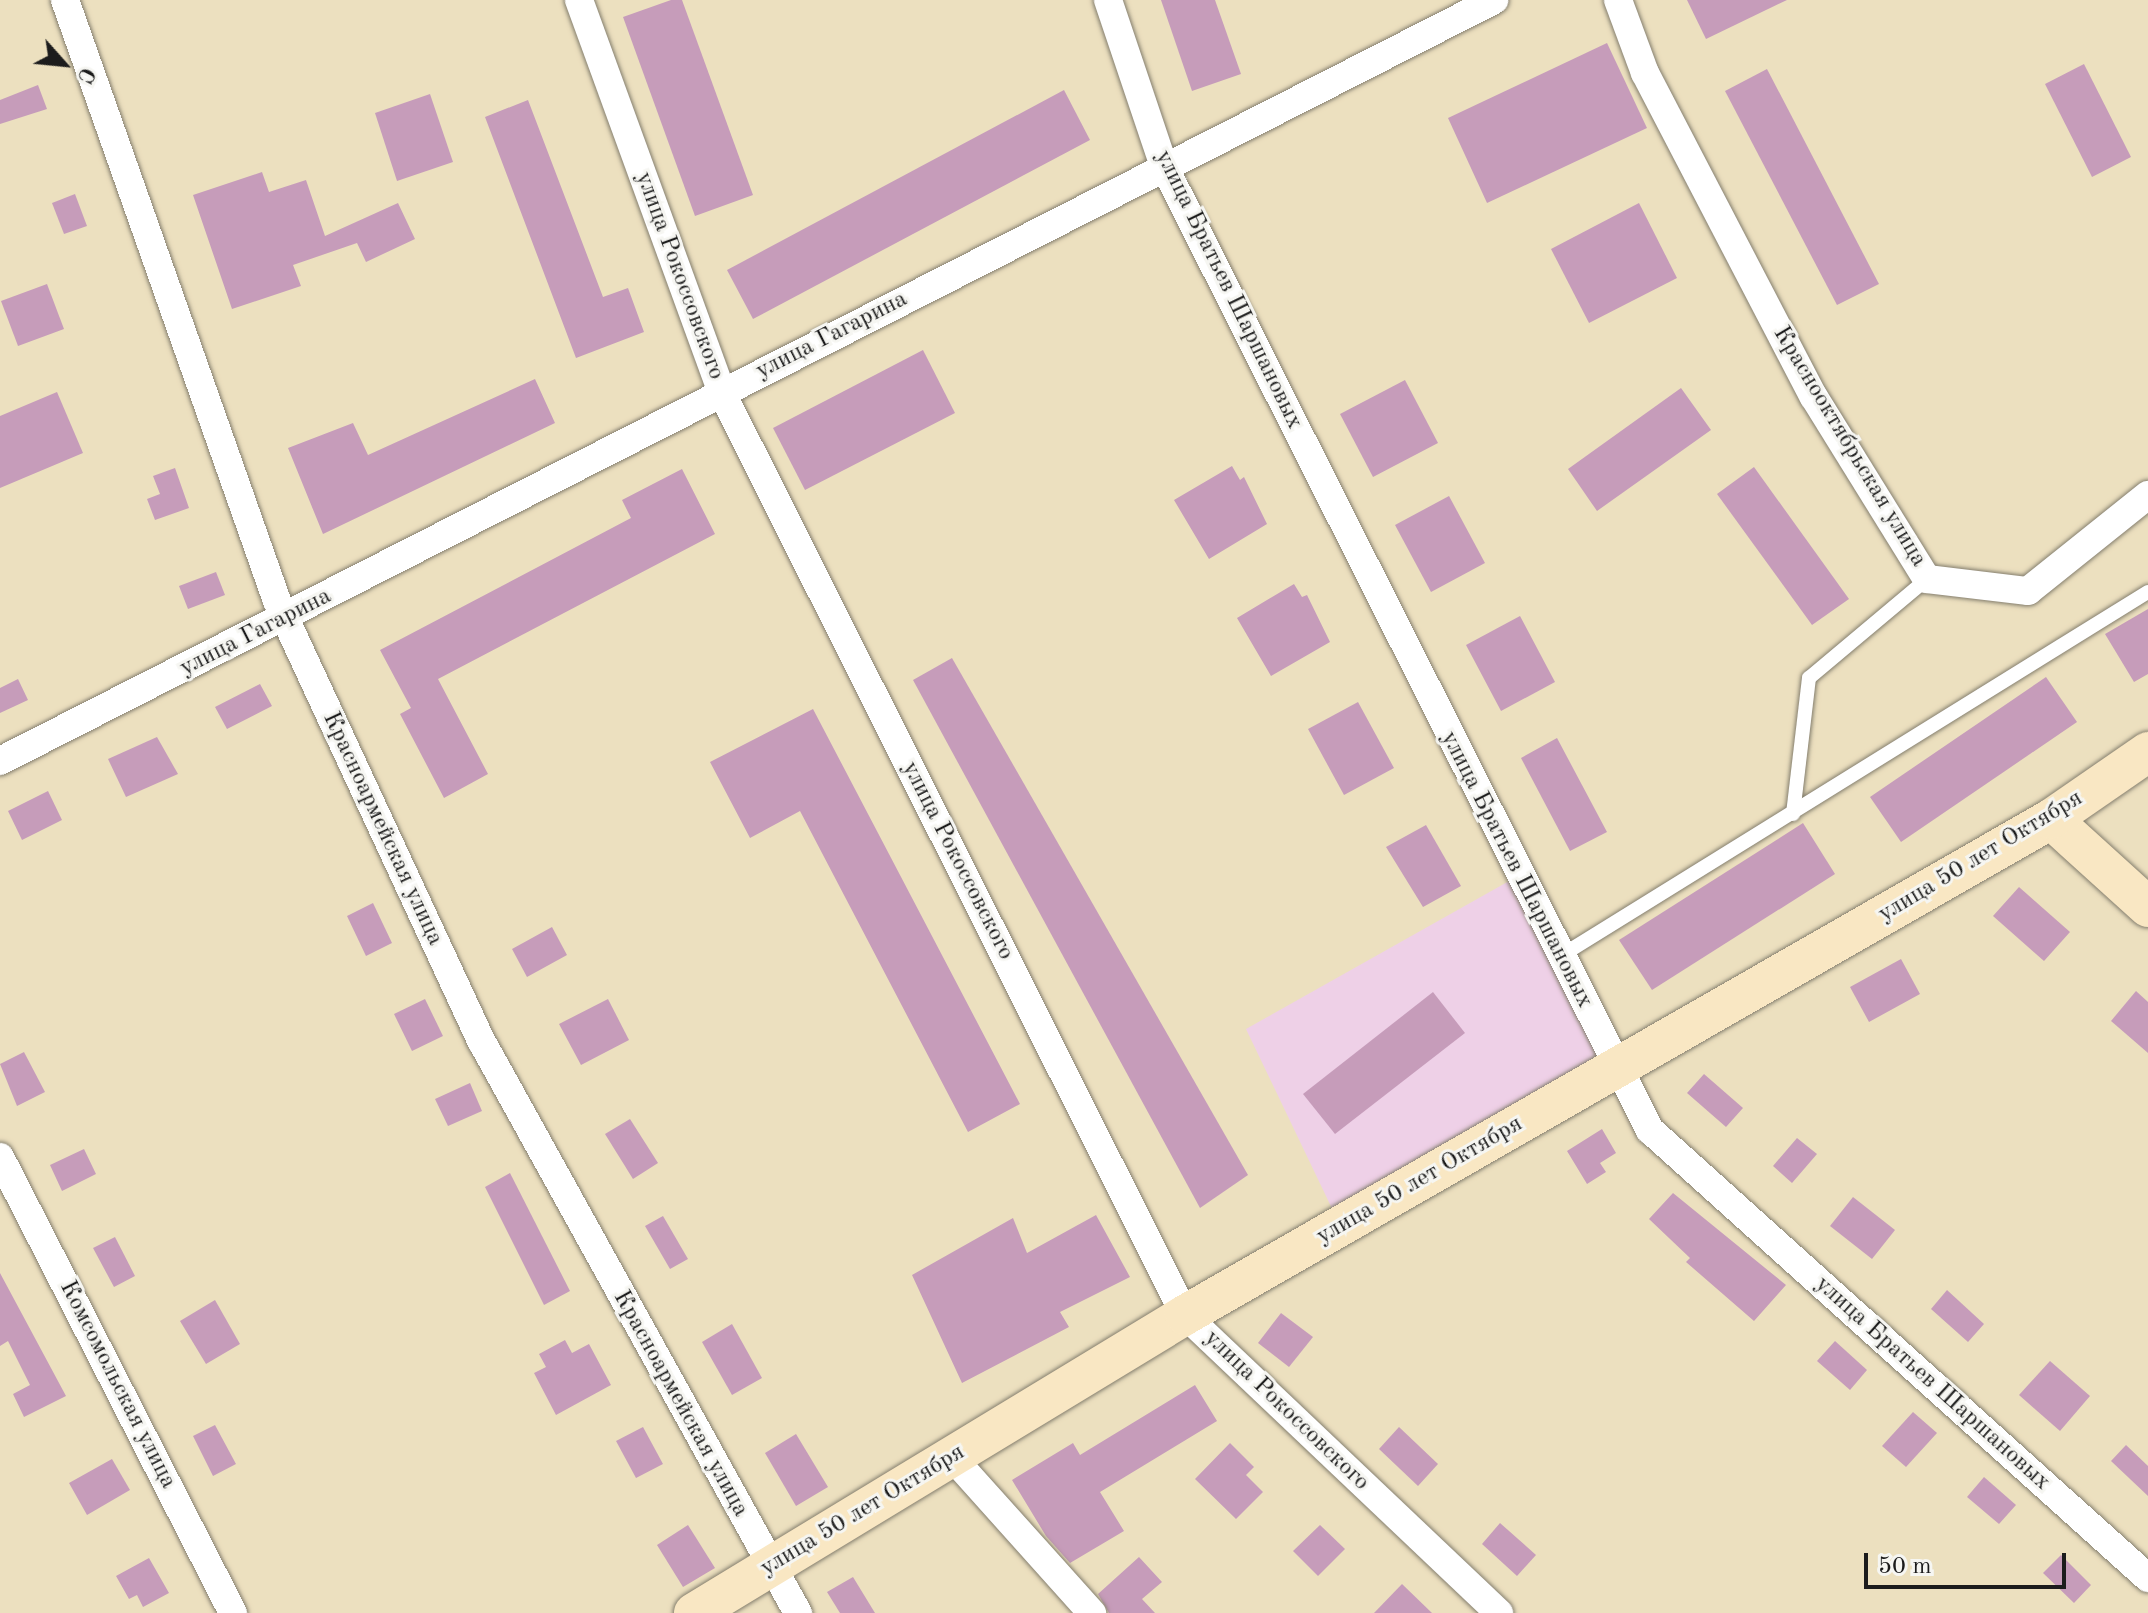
<!DOCTYPE html>
<meta charset="utf-8">
<style>
body{margin:0}
#map{position:relative;width:2148px;height:1613px;overflow:hidden;background:#ece0bf;font-family:"Old Standard TT",serif}
div>[style]{position:absolute}
[style*='--x']{left:calc(var(--x)*1px);top:calc(var(--y)*1px);width:calc(var(--w)*1px);rotate:calc(var(--a)*1deg)}
.built>*{inset:0;background:#eed0e7}
.building>*{inset:0;background:#c69cba}
.roads{filter:drop-shadow(0 0 2px #847e6e) drop-shadow(0 0 2px #847e6e)}
.lane>*{height:14px;margin:-7px;padding:0 7px;transform-origin:7px;border-radius:7px;background:#fff}
.street>*{height:28px;margin:-14px;padding:0 14px;transform-origin:14px;border-radius:14px;background:#fff}
.secondary>*{height:40px;margin:-20px;padding:0 20px;transform-origin:20px;border-radius:20px;background:#f9e7c3}
span{translate:-50% -50%;white-space:nowrap;text-align:center;line-height:1.15;-webkit-text-stroke:6px #f6f6f2;paint-order:stroke}
.street-label{font-size:24px;color:#1c1c1c}
.north{position:absolute;left:24px;top:24px;width:80px;height:80px;-webkit-text-stroke:6px #f6f6f2;paint-order:stroke;rotate:117deg;font-size:22px;font-weight:700;line-height:32px;text-align:center;color:#1c1c1c}
.north::after{content:'';display:block;margin:auto;width:28px;height:36px;background:#1c1c1c;clip-path:polygon(50% 0,100% 100%,50% 72%,0 100%)}
.scale{position:absolute;left:1864px;top:1553px;width:202px;height:36px;box-sizing:border-box;border:4px solid #1c1c1c;border-top:0;padding-left:10px;font-size:24px;line-height:28px;white-space:nowrap;color:#1c1c1c;-webkit-text-stroke:6px #f6f6f2;paint-order:stroke}
</style>
<div id="map">
<div class="built">
<div style="clip-path:polygon(1518px 876px,1615px 1070px,1337px 1219px,1246px 1029px)"></div>
</div>
<div class="building">
<div style="clip-path:polygon(671px 0,682px 0,753px 195px,695px 216px,623px 17px)"></div>
<div style="clip-path:polygon(1161px 0,1215px 0,1241px 74px,1192px 91px)"></div>
<div style="clip-path:polygon(1687px 0,1787px 0,1706px 39px)"></div>
<div style="clip-path:polygon(1607px 43px,1647px 128px,1487px 203px,1448px 118px)"></div>
<div style="clip-path:polygon(2084px 64px,2131px 157px,2092px 177px,2045px 84px)"></div>
<div style="clip-path:polygon(1767px 69px,1879px 284px,1837px 305px,1725px 91px)"></div>
<div style="clip-path:polygon(38px 85px,47px 109px,0 124px,0 100px)"></div>
<div style="clip-path:polygon(1064px 90px,1090px 140px,753px 319px,727px 270px)"></div>
<div style="clip-path:polygon(430px 94px,453px 162px,397px 181px,375px 113px)"></div>
<div style="clip-path:polygon(528px 100px,603px 297px,628px 288px,644px 332px,576px 358px,485px 117px)"></div>
<div style="clip-path:polygon(262px 172px,269px 192px,306px 180px,325px 236px,398px 203px,415px 239px,366px 262px,357px 243px,293px 265px,301px 286px,232px 309px,193px 195px)"></div>
<div style="clip-path:polygon(75px 194px,87px 226px,64px 234px,52px 203px)"></div>
<div style="clip-path:polygon(1639px 203px,1677px 278px,1589px 323px,1551px 249px)"></div>
<div style="clip-path:polygon(47px 284px,64px 329px,18px 346px,1px 301px)"></div>
<div style="clip-path:polygon(923px 350px,955px 413px,805px 490px,773px 428px)"></div>
<div style="clip-path:polygon(535px 379px,555px 423px,323px 534px,288px 448px,353px 423px,368px 455px)"></div>
<div style="clip-path:polygon(1405px 380px,1438px 443px,1373px 477px,1340px 414px)"></div>
<div style="clip-path:polygon(1681px 388px,1711px 430px,1597px 511px,1568px 469px)"></div>
<div style="clip-path:polygon(57px 392px,83px 453px,0 488px,0 416px)"></div>
<div style="clip-path:polygon(1232px 466px,1240px 480px,1244px 477px,1267px 524px,1209px 559px,1174px 500px)"></div>
<div style="clip-path:polygon(1754px 467px,1849px 599px,1812px 625px,1717px 494px)"></div>
<div style="clip-path:polygon(175px 468px,189px 508px,155px 520px,147px 499px,160px 494px,153px 476px)"></div>
<div style="clip-path:polygon(682px 469px,715px 534px,438px 679px,488px 774px,444px 798px,400px 714px,411px 708px,380px 650px,631px 518px,622px 500px)"></div>
<div style="clip-path:polygon(1449px 496px,1485px 563px,1431px 592px,1395px 525px)"></div>
<div style="clip-path:polygon(216px 572px,225px 595px,188px 609px,179px 586px)"></div>
<div style="clip-path:polygon(1294px 584px,1302px 597px,1307px 595px,1330px 642px,1271px 676px,1237px 618px)"></div>
<div style="clip-path:polygon(2148px 609px,2148px 674px,2134px 682px,2105px 634px)"></div>
<div style="clip-path:polygon(1520px 616px,1555px 682px,1501px 711px,1466px 645px)"></div>
<div style="clip-path:polygon(952px 658px,1248px 1175px,1200px 1208px,913px 680px)"></div>
<div style="clip-path:polygon(2046px 677px,2077px 722px,1901px 842px,1870px 797px)"></div>
<div style="clip-path:polygon(18px 679px,28px 700px,0 713px,0 688px)"></div>
<div style="clip-path:polygon(260px 684px,272px 706px,227px 729px,215px 707px)"></div>
<div style="clip-path:polygon(1358px 702px,1394px 768px,1344px 795px,1308px 729px)"></div>
<div style="clip-path:polygon(813px 709px,1020px 1104px,968px 1132px,800px 811px,750px 838px,710px 762px)"></div>
<div style="clip-path:polygon(157px 737px,178px 774px,126px 797px,108px 759px)"></div>
<div style="clip-path:polygon(1557px 738px,1607px 832px,1570px 851px,1521px 758px)"></div>
<div style="clip-path:polygon(48px 791px,62px 820px,22px 840px,8px 811px)"></div>
<div style="clip-path:polygon(1803px 823px,1835px 874px,1652px 990px,1619px 940px)"></div>
<div style="clip-path:polygon(1426px 825px,1461px 886px,1423px 907px,1386px 847px)"></div>
<div style="clip-path:polygon(2019px 887px,2070px 932px,2044px 961px,1993px 916px)"></div>
<div style="clip-path:polygon(373px 903px,392px 943px,366px 956px,347px 916px)"></div>
<div style="clip-path:polygon(552px 927px,567px 955px,527px 977px,512px 949px)"></div>
<div style="clip-path:polygon(1901px 959px,1920px 994px,1869px 1022px,1850px 987px)"></div>
<div style="clip-path:polygon(2136px 991px,2148px 1002px,2148px 1053px,2111px 1021px)"></div>
<div style="clip-path:polygon(1433px 992px,1465px 1033px,1335px 1134px,1303px 1094px)"></div>
<div style="clip-path:polygon(425px 999px,443px 1036px,412px 1051px,394px 1014px)"></div>
<div style="clip-path:polygon(608px 999px,629px 1040px,581px 1065px,559px 1024px)"></div>
<div style="clip-path:polygon(24px 1052px,45px 1092px,17px 1106px,0 1064px)"></div>
<div style="clip-path:polygon(1704px 1074px,1743px 1108px,1726px 1127px,1687px 1093px)"></div>
<div style="clip-path:polygon(470px 1083px,482px 1111px,448px 1126px,435px 1099px)"></div>
<div style="clip-path:polygon(630px 1119px,658px 1163px,633px 1179px,605px 1134px)"></div>
<div style="clip-path:polygon(1602px 1129px,1616px 1153px,1600px 1163px,1606px 1172px,1587px 1184px,1567px 1151px)"></div>
<div style="clip-path:polygon(1797px 1138px,1817px 1154px,1792px 1183px,1773px 1166px)"></div>
<div style="clip-path:polygon(84px 1149px,96px 1174px,62px 1191px,50px 1165px)"></div>
<div style="clip-path:polygon(510px 1173px,570px 1291px,544px 1305px,485px 1187px)"></div>
<div style="clip-path:polygon(1673px 1193px,1786px 1285px,1754px 1321px,1686px 1262px,1690px 1258px,1649px 1219px)"></div>
<div style="clip-path:polygon(1853px 1197px,1895px 1230px,1872px 1259px,1830px 1226px)"></div>
<div style="clip-path:polygon(1096px 1215px,1130px 1277px,1060px 1312px,1069px 1327px,962px 1383px,912px 1275px,1013px 1218px,1027px 1253px)"></div>
<div style="clip-path:polygon(663px 1216px,688px 1259px,670px 1269px,645px 1226px)"></div>
<div style="clip-path:polygon(115px 1237px,135px 1276px,114px 1287px,93px 1248px)"></div>
<div style="clip-path:polygon(0 1273px,66px 1396px,24px 1417px,13px 1394px,30px 1385px,8px 1341px,0 1346px)"></div>
<div style="clip-path:polygon(1947px 1290px,1984px 1324px,1968px 1342px,1931px 1309px)"></div>
<div style="clip-path:polygon(215px 1300px,240px 1344px,206px 1364px,180px 1321px)"></div>
<div style="clip-path:polygon(1281px 1313px,1313px 1337px,1289px 1367px,1258px 1343px)"></div>
<div style="clip-path:polygon(732px 1324px,762px 1378px,732px 1395px,702px 1342px)"></div>
<div style="clip-path:polygon(565px 1340px,572px 1353px,589px 1344px,611px 1385px,556px 1415px,534px 1373px,546px 1367px,539px 1354px)"></div>
<div style="clip-path:polygon(1835px 1341px,1867px 1370px,1850px 1390px,1817px 1361px)"></div>
<div style="clip-path:polygon(2050px 1361px,2090px 1396px,2060px 1431px,2019px 1395px)"></div>
<div style="clip-path:polygon(1195px 1385px,1217px 1421px,1100px 1492px,1124px 1531px,1070px 1563px,1046px 1536px,1012px 1480px,1073px 1443px,1080px 1455px)"></div>
<div style="clip-path:polygon(1913px 1412px,1937px 1433px,1906px 1467px,1882px 1446px)"></div>
<div style="clip-path:polygon(215px 1425px,236px 1464px,213px 1476px,193px 1436px)"></div>
<div style="clip-path:polygon(643px 1427px,663px 1464px,636px 1478px,616px 1441px)"></div>
<div style="clip-path:polygon(1399px 1427px,1438px 1464px,1418px 1486px,1379px 1449px)"></div>
<div style="clip-path:polygon(796px 1434px,828px 1487px,796px 1506px,765px 1453px)"></div>
<div style="clip-path:polygon(1230px 1443px,1254px 1467px,1246px 1475px,1263px 1492px,1236px 1519px,1195px 1479px)"></div>
<div style="clip-path:polygon(2126px 1445px,2148px 1466px,2148px 1496px,2111px 1461px)"></div>
<div style="clip-path:polygon(112px 1459px,130px 1490px,87px 1515px,69px 1483px)"></div>
<div style="clip-path:polygon(1984px 1477px,2016px 1505px,1999px 1524px,1967px 1497px)"></div>
<div style="clip-path:polygon(1500px 1523px,1536px 1555px,1517px 1576px,1482px 1544px)"></div>
<div style="clip-path:polygon(688px 1525px,715px 1568px,683px 1587px,657px 1545px)"></div>
<div style="clip-path:polygon(1320px 1525px,1345px 1549px,1318px 1576px,1293px 1551px)"></div>
<div style="clip-path:polygon(2061px 1555px,2091px 1585px,2074px 1603px,2043px 1573px)"></div>
<div style="clip-path:polygon(1139px 1557px,1162px 1582px,1142px 1599px,1155px 1613px,1109px 1613px,1098px 1594px)"></div>
<div style="clip-path:polygon(149px 1558px,169px 1593px,143px 1607px,137px 1595px,129px 1599px,116px 1576px)"></div>
<div style="clip-path:polygon(853px 1577px,875px 1613px,840px 1613px,827px 1592px)"></div>
<div style="clip-path:polygon(1402px 1584px,1432px 1613px,1374px 1613px)"></div>
</div>
<div class="roads">
<div class="lane">
<div style="--x:1793;--y:814;--w:137;--a:-83.3"></div>
<div style="--x:1809;--y:678;--w:154;--a:-40"></div>
<div style="--x:1559;--y:957;--w:693;--a:-31.79"></div>
</div>
<div class="street">
<div style="--x:65;--y:0;--w:637;--a:70.57"></div>
<div style="--x:277;--y:601;--w:486;--a:65.1"></div>
<div style="--x:482;--y:1042;--w:653;--a:61.04"></div>
<div style="--x:579;--y:0;--w:416;--a:70"></div>
<div style="--x:721;--y:391;--w:1034;--a:63.34"></div>
<div style="--x:1185;--y:1315;--w:433;--a:43.5"></div>
<div style="--x:1108;--y:0;--w:175;--a:71.4"></div>
<div style="--x:1164;--y:166;--w:1080;--a:63.25"></div>
<div style="--x:1650;--y:1130;--w:670;--a:41.97"></div>
<div style="--x:1618;--y:0;--w:78;--a:69.7"></div>
<div style="--x:1645;--y:73;--w:365;--a:62.5"></div>
<div style="--x:1814;--y:397;--w:214;--a:58.2"></div>
<div style="--x:1927;--y:579;--w:102;--a:6.8"></div>
<div style="--x:2028;--y:591;--w:154;--a:-38.7"></div>
<div style="--x:0;--y:761;--w:1677;--a:-26.99"></div>
<div style="--x:0;--y:1157;--w:512;--a:62.93"></div>
<div style="--x:952;--y:1457;--w:210;--a:48.1"></div>
</div>
<div class="secondary">
<div style="--x:2051;--y:819;--w:131;--a:42.2"></div>
<div style="--x:694;--y:1613;--w:574;--a:-31.25"></div>
<div style="--x:1185;--y:1315;--w:998;--a:-29.8"></div>
<div style="--x:2051;--y:819;--w:118;--a:-34.6"></div>
</div>
</div>
<div class="street-label">
<span style="left:679px;top:276px;rotate:70deg">улица Рокоссовского</span>
<span style="left:1228px;top:290px;rotate:64deg">улица Братьев Шаршановых</span>
<span style="left:832px;top:336px;rotate:-27deg">улица Гагарина</span>
<span style="left:1849px;top:447px;rotate:59deg">Краснооктябрьская улица</span>
<span style="left:256px;top:633px;rotate:-27deg">улица Гагарина</span>
<span style="left:382px;top:829px;rotate:65deg">Красноармейская улица</span>
<span style="left:1981px;top:857px;rotate:-31deg">улица 50 лет Октября</span>
<span style="left:957px;top:861px;rotate:63deg">улица Рокоссовского</span>
<span style="left:1516px;top:870px;rotate:63deg">улица Братьев Шаршановых</span>
<span style="left:1420px;top:1181px;rotate:-30deg">улица 50 лет Октября</span>
<span style="left:1932px;top:1384px;rotate:42deg">улица Братьев Шаршановых</span>
<span style="left:117px;top:1385px;rotate:63deg">Комсомольская улица</span>
<span style="left:680px;top:1404px;rotate:61deg">Красноармейская улица</span>
<span style="left:1286px;top:1411px;rotate:44deg">улица Рокоссовского</span>
<span style="left:863px;top:1511px;rotate:-31deg">улица 50 лет Октября</span>
</div>
<div class="north">С</div>
<div class="scale">50 m</div>
</div>
